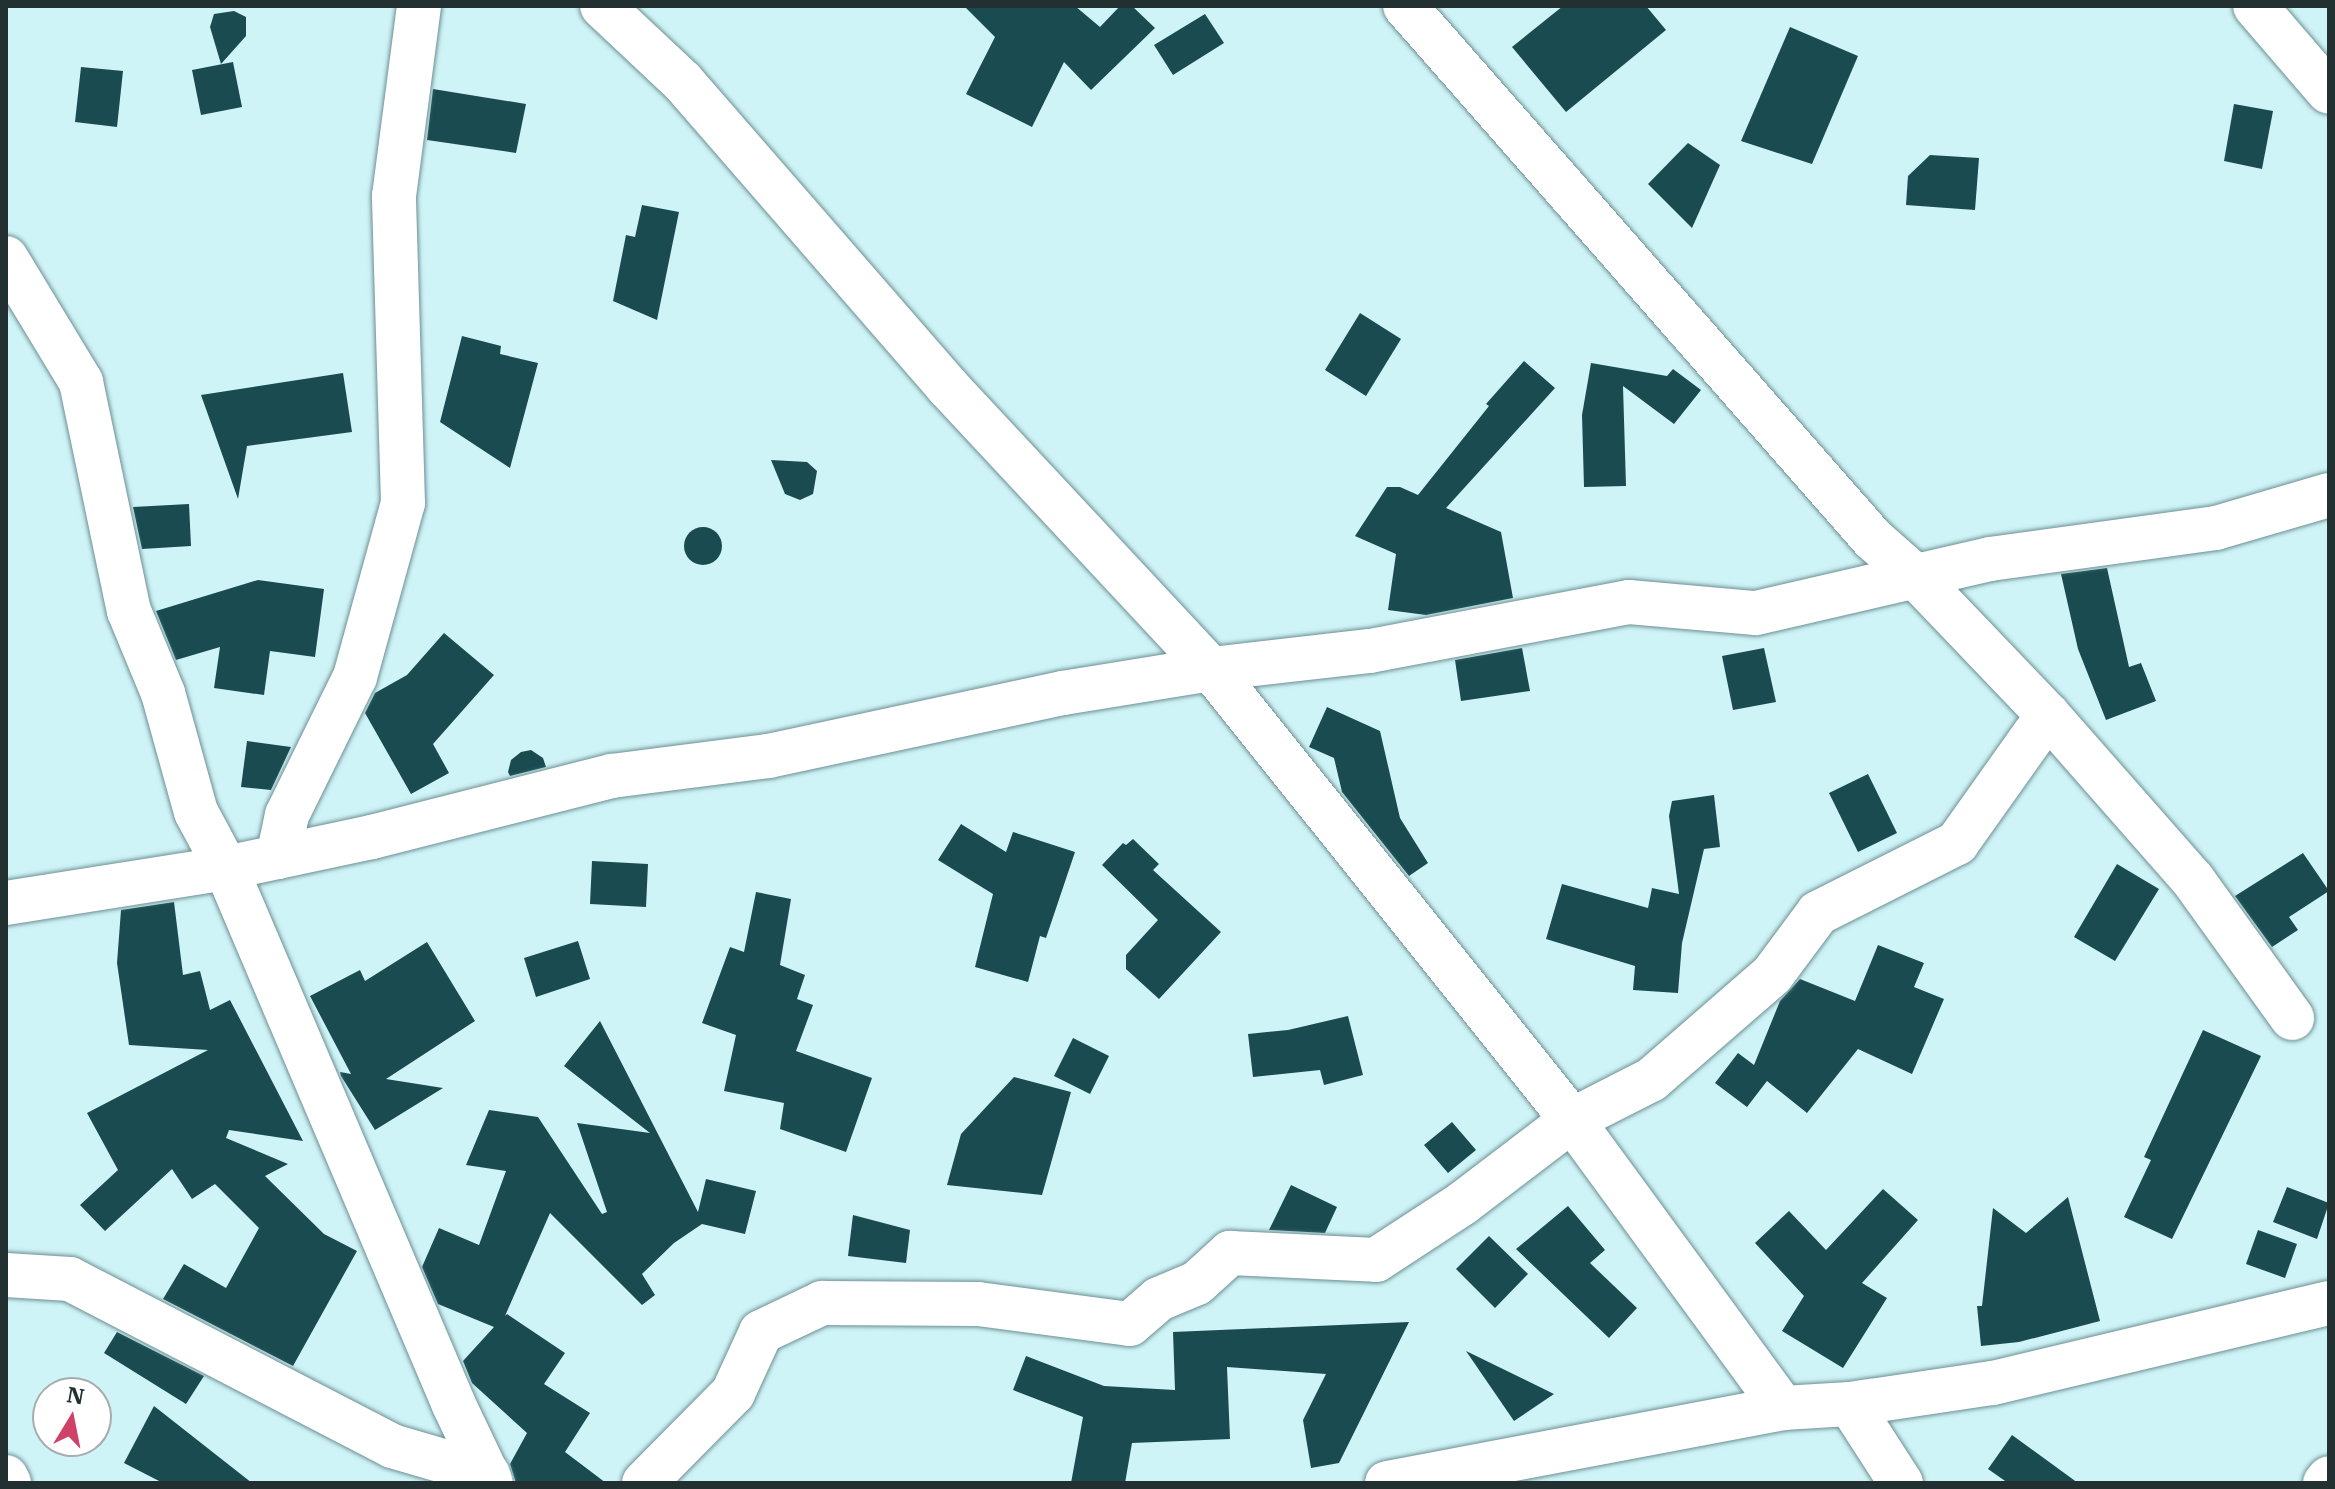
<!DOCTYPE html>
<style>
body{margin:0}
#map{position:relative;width:2335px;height:1489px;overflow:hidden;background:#cff4f7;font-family:"IBM Plex Serif",serif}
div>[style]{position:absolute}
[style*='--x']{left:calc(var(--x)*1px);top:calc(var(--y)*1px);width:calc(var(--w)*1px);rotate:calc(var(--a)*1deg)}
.building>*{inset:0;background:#194b50}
.round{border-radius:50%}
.roads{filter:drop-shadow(0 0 2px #6d8f93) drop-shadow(0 0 2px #6d8f93)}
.minor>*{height:44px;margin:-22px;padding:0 22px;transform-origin:22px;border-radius:22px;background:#fff}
span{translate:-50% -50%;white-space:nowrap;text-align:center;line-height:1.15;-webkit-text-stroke:8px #fff;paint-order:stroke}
.frame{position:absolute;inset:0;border:8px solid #223032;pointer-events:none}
.north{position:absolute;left:32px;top:1377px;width:80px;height:80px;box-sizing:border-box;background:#fff;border:2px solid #a7acad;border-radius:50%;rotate:10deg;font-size:22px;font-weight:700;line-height:32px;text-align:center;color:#223032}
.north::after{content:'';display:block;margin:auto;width:28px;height:36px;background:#d0416a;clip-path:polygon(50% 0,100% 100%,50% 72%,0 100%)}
</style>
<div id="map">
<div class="building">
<div style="clip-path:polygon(964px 6px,1075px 6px,1100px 27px,1120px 6px,1132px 6px,1155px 28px,1091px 90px,1064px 62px,1032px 127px,966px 94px,995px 37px)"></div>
<div style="clip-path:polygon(1563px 6px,1646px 6px,1666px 30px,1566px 112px,1512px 47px)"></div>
<div style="clip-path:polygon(234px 11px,246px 17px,246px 36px,221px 64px,210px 27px,214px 14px)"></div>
<div style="clip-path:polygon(1205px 14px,1224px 43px,1173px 75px,1154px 45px)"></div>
<div style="clip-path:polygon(1790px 27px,1858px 56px,1812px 164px,1741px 141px)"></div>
<div style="clip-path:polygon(233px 62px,242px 107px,201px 115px,192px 70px)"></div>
<div style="clip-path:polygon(81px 67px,123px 71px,117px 127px,75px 122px)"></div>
<div style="clip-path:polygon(433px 89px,526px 104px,516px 153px,427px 140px)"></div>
<div style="clip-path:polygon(2234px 104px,2273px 111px,2262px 169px,2224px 161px)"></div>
<div style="clip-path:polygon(1688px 143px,1720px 165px,1692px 228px,1648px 184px)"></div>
<div style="clip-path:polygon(1930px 155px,1979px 158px,1975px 210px,1906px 205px,1908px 176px)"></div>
<div style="clip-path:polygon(642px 205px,679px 212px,657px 320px,613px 301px,626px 235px,635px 237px)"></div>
<div style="clip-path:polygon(1360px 313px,1401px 339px,1366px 396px,1325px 370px)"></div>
<div style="clip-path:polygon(462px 336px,501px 346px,500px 354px,538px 363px,510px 468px,440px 422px)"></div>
<div style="clip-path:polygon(1524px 361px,1555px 388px,1446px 508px,1501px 532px,1513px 598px,1426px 615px,1388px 610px,1396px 554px,1355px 536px,1387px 487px,1400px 487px,1418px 495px,1489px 406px,1486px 404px)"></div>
<div style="clip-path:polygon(1591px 363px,1667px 376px,1673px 369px,1701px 390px,1674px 424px,1623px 386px,1626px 486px,1584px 487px,1582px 415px)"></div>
<div style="clip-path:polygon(343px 373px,352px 432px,247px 446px,238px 499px,201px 395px)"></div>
<div style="clip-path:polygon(771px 460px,807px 462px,817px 471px,813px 494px,800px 500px,785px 494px)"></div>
<div style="clip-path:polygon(189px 504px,191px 546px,142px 549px,133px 507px)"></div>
<div class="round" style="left:684px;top:527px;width:38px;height:38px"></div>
<div style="clip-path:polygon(2107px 568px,2129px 667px,2141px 663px,2156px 701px,2106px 720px,2078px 649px,2061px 574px)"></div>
<div style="clip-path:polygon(258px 580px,324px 589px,315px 657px,270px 651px,264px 695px,214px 688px,220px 647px,176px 660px,156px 611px)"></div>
<div style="clip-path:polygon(444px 633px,494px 675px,433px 744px,449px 773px,411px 794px,365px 713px,375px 693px,407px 675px)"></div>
<div style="clip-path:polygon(1522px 648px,1530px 691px,1461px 701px,1455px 660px)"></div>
<div style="clip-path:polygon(1764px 648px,1776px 702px,1733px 710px,1722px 656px)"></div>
<div style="clip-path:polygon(1327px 707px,1380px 731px,1400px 818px,1428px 863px,1409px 876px,1342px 792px,1334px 758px,1309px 747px)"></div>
<div style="clip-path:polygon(247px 741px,291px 747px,271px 790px,241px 787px)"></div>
<div style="clip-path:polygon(531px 750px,543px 758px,546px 767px,510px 776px,508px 772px,511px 760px,521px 752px)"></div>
<div style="clip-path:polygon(1868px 774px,1897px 833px,1858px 852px,1829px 793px)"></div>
<div style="clip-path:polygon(1714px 795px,1720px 847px,1704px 849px,1682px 943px,1678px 993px,1633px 990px,1635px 966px,1546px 939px,1562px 884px,1648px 908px,1652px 888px,1679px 894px,1669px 816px,1672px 801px)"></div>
<div style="clip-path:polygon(961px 824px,1006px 852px,1013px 832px,1075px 852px,1046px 938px,1040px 936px,1028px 982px,975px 967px,993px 894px,938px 860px)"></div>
<div style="clip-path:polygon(1133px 839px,1159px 864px,1153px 870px,1221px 932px,1159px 999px,1126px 969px,1126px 955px,1158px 920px,1102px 865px,1123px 843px,1126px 845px)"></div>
<div style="clip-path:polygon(2303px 853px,2329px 891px,2289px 917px,2298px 930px,2272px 947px,2235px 896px)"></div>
<div style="clip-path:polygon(592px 861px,648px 864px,646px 907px,590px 904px)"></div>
<div style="clip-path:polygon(2117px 864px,2159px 889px,2115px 961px,2074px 937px)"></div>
<div style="clip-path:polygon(756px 892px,791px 899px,780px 965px,805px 975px,797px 999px,813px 1005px,796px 1051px,872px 1078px,846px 1152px,780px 1129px,784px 1103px,724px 1091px,736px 1035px,702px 1023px,730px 947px,744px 952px)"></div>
<div style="clip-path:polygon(174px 902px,183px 975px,200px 971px,210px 1010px,230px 1000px,303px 1141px,229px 1130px,226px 1138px,288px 1164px,265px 1176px,324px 1234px,357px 1251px,293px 1366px,163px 1299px,184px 1264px,226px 1288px,259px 1228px,215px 1184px,192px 1199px,172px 1169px,105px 1231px,80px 1205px,118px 1170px,87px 1113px,208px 1050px,129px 1045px,117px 963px,121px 910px)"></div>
<div style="clip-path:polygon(578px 941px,590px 979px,536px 997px,524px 958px)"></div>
<div style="clip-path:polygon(427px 942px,475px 1021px,386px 1079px,443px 1088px,375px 1130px,341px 1076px,340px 1072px,351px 1074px,310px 996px,360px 970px,365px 981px)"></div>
<div style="clip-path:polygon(1878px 945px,1924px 963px,1914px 987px,1944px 999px,1912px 1074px,1858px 1049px,1807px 1113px,1767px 1081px,1747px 1107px,1715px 1083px,1738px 1053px,1754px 1065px,1780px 1001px,1800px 979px,1855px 1001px)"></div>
<div style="clip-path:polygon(1348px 1016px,1363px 1075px,1324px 1085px,1320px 1070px,1253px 1077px,1248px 1034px,1288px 1030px)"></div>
<div style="clip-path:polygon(600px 1021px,698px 1212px,706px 1179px,756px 1191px,745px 1234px,702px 1224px,674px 1243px,642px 1274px,655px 1295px,642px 1305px,550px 1213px,505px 1316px,507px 1314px,565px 1353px,544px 1384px,590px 1413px,565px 1452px,606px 1483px,516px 1483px,510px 1464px,527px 1433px,472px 1383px,463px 1361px,494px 1327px,438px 1304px,422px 1267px,439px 1228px,479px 1245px,506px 1171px,466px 1165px,489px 1110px,538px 1117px,602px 1214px,607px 1212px,577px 1123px,650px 1133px,564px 1066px)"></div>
<div style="clip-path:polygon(2203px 1030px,2261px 1056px,2172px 1239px,2124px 1217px,2151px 1160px,2144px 1157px)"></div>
<div style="clip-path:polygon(1073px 1038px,1109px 1056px,1090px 1094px,1054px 1076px)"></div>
<div style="clip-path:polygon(1014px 1077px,1071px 1092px,1042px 1195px,947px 1185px,961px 1134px)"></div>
<div style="clip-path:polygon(1452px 1122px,1476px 1150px,1448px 1173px,1424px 1145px)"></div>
<div style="clip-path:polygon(1291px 1185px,1337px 1207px,1325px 1233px,1269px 1230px)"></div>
<div style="clip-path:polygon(2287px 1187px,2329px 1203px,2317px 1239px,2273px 1222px)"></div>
<div style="clip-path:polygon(1883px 1189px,1918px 1220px,1862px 1283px,1887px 1298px,1843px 1368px,1782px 1331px,1804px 1296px,1755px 1243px,1789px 1211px,1826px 1250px)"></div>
<div style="clip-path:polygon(2068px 1197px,2100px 1321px,2019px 1342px,1981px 1346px,1977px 1306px,1982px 1306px,1993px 1208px,2026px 1233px)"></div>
<div style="clip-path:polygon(1568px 1206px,1605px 1250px,1590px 1263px,1637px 1308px,1609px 1338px,1516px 1249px)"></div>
<div style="clip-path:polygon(853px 1215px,910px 1230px,906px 1263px,848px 1256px)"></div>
<div style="clip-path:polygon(2258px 1230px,2297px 1244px,2285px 1278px,2246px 1264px)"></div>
<div style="clip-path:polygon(1489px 1236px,1528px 1274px,1495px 1308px,1456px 1269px)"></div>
<div style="clip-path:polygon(1409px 1322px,1339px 1463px,1311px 1468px,1303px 1420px,1326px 1374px,1227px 1367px,1230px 1439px,1132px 1443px,1125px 1483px,1071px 1483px,1083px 1417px,1013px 1390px,1026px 1356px,1104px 1386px,1175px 1390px,1173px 1332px)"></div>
<div style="clip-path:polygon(117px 1332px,204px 1376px,186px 1404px,104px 1353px)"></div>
<div style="clip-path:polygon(1466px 1351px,1554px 1394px,1514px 1421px)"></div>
<div style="clip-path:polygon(154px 1406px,252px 1483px,163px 1483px,124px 1463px)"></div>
<div style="clip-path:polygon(2012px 1435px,2078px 1483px,2008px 1483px,1988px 1469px)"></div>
</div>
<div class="roads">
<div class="minor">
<div style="--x:602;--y:6;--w:110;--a:43.2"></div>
<div style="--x:682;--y:81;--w:405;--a:49"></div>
<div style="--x:948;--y:387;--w:386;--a:47"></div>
<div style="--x:1211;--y:669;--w:578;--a:51.32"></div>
<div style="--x:1572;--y:1120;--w:357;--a:53.8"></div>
<div style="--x:1405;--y:6;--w:709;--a:48.72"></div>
<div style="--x:1873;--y:539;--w:56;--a:41.4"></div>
<div style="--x:1915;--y:576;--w:192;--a:46.3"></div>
<div style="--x:2048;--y:715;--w:220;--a:48.7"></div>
<div style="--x:2193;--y:880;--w:170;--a:54.3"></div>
<div style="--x:2255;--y:6;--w:113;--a:49.3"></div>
<div style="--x:6;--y:258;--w:145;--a:58.8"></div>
<div style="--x:81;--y:382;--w:234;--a:78.2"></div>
<div style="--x:129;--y:611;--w:89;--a:67.5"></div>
<div style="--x:163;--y:693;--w:123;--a:74.5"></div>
<div style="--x:196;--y:812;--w:64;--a:61.8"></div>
<div style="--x:226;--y:868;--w:583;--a:66.99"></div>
<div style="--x:454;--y:1405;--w:86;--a:64.6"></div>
<div style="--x:278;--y:857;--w:43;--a:-77.9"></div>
<div style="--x:287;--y:815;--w:154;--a:-63.8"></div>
<div style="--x:355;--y:677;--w:180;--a:-74.6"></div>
<div style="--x:403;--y:503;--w:307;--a:-91.7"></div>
<div style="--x:394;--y:196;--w:192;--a:-82.5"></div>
<div style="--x:6;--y:903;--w:223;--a:-9"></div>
<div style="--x:226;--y:868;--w:149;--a:-12"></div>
<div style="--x:372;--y:837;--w:248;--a:-14.3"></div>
<div style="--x:612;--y:776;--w:158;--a:-7.3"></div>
<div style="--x:769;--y:756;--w:301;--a:-12.1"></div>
<div style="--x:1063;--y:693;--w:150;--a:-9.2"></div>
<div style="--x:1211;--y:669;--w:160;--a:-6.5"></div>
<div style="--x:1370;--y:651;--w:264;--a:-10.7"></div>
<div style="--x:1629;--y:602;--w:127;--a:5"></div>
<div style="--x:1756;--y:613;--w:240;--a:-13"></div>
<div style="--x:1990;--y:559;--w:228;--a:-7.8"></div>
<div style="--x:2216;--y:528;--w:118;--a:-16.3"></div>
<div style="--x:6;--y:1275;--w:64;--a:3.6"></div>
<div style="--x:70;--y:1279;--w:363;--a:27.4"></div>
<div style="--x:392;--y:1446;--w:100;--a:16.3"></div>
<div style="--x:1850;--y:1404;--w:94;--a:57.2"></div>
<div style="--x:6;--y:1477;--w:7;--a:63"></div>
<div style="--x:644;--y:1483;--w:127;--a:-45.3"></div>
<div style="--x:733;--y:1393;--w:67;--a:-65.3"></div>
<div style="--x:761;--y:1332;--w:68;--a:-25.4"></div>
<div style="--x:822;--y:1303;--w:156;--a:0.4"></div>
<div style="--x:978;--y:1304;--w:153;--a:7.5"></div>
<div style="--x:1130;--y:1324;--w:38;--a:-41"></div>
<div style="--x:1159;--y:1299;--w:41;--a:-22.8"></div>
<div style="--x:1197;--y:1283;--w:45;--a:-42.3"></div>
<div style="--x:1230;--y:1253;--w:146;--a:2.7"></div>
<div style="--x:1376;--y:1260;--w:104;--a:-33.2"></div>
<div style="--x:1463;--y:1203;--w:137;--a:-37.3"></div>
<div style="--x:1572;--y:1120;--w:89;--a:-26.9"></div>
<div style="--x:1651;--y:1080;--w:160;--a:-41"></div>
<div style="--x:1772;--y:975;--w:77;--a:-53.4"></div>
<div style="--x:1818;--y:913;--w:156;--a:-26.7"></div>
<div style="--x:1957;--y:843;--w:157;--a:-54.6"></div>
<div style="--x:1387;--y:1483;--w:403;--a:-10.7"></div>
<div style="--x:1783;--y:1408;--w:67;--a:-3.4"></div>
<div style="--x:1850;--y:1404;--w:145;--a:-8.4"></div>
<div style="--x:1993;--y:1383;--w:345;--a:-13.4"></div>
<div style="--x:2325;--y:1483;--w:6;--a:-51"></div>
</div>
</div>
<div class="frame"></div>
<div class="north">N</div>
</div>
